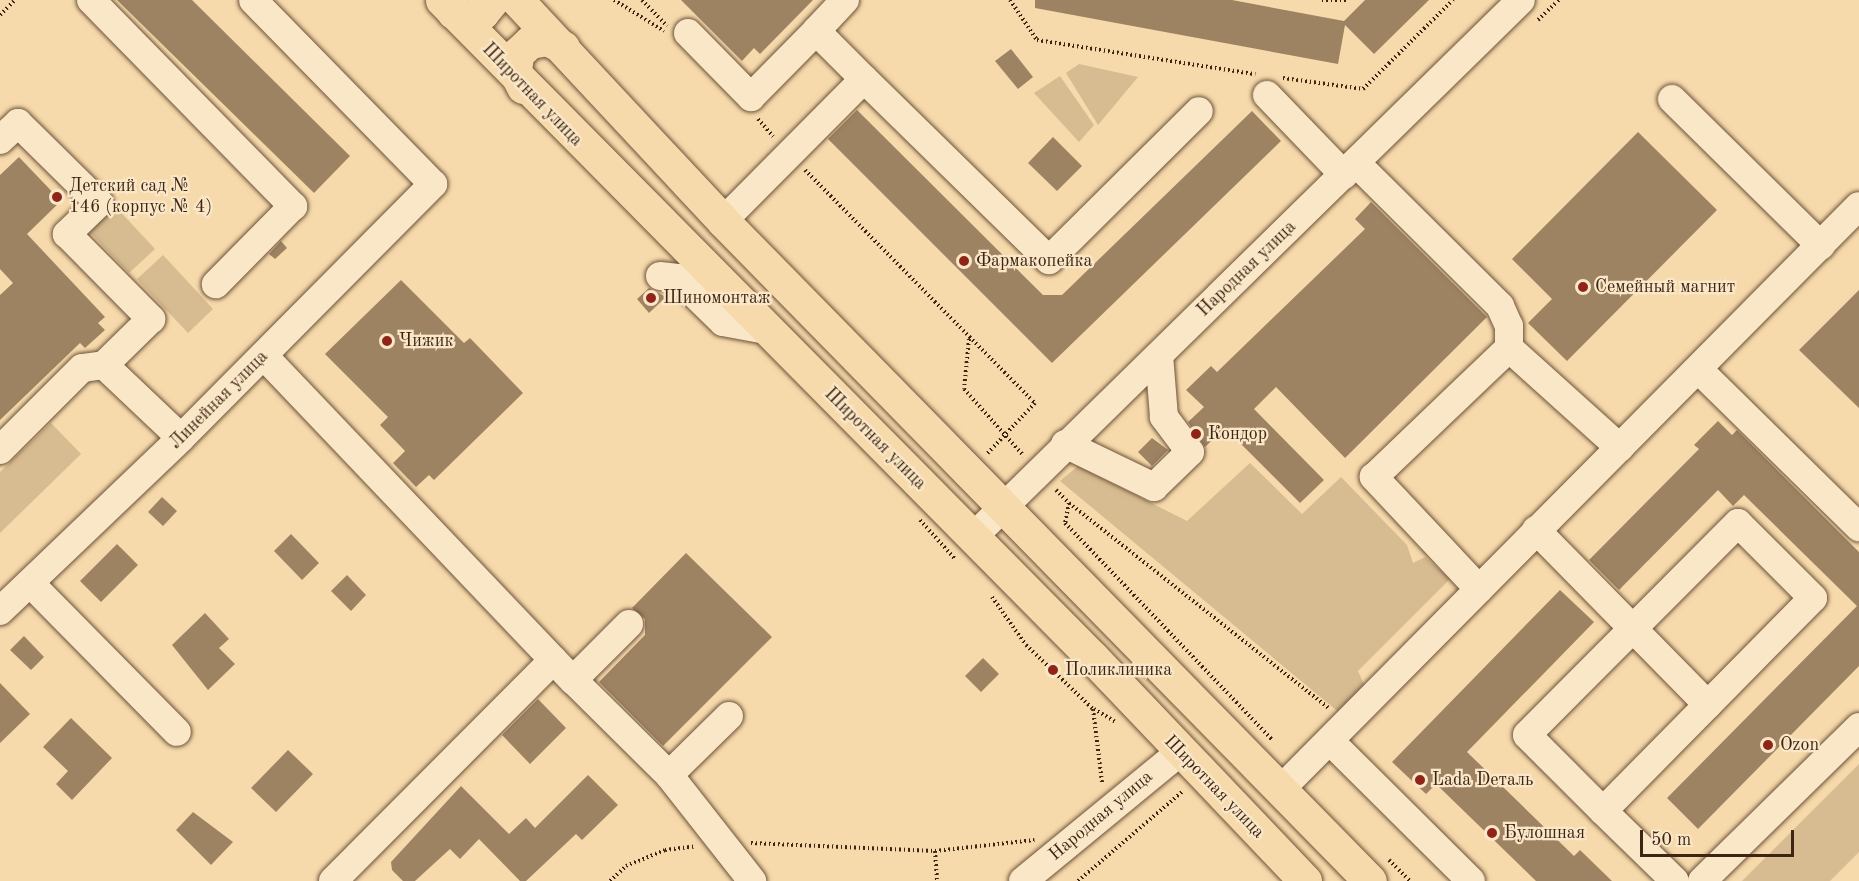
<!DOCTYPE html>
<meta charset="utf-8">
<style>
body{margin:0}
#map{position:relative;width:1859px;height:881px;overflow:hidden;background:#f7daab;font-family:"Old Standard TT",serif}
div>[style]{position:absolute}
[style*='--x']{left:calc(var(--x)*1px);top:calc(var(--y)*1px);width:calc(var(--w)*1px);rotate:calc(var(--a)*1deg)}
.green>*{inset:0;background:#d7bb91}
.building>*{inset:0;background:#9e8363}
.path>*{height:4px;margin-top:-2px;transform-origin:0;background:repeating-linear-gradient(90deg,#3d2514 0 1.5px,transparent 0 4.5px)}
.roads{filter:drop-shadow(0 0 2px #6c523a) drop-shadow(0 0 2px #6c523a)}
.minor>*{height:28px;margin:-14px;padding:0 14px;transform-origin:14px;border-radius:14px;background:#fae7c8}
.major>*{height:33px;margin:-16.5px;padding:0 16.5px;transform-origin:16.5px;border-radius:16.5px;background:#f7daab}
.dots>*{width:16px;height:16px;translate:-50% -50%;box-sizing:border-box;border:3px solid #fae7c8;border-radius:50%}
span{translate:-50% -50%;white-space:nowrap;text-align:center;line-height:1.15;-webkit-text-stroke:4.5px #fae7c8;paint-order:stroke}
.street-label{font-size:18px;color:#3d2514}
.poi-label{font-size:18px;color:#3d2514}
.left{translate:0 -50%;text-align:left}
.scale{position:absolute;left:1640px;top:830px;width:154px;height:27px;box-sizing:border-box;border:3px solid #3d2514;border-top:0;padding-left:8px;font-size:18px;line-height:21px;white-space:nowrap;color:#3d2514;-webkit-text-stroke:4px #fae7c8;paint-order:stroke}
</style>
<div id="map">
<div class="green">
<div style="clip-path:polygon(1079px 64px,1138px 77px,1098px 125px,1066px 73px)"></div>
<div style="clip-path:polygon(1060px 76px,1094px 125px,1079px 142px,1034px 93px)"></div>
<div style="clip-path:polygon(114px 205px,155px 249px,129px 273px,88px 230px)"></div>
<div style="clip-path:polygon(163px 255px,213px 309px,188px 333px,137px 279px)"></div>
<div style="clip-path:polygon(51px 423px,81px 454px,0 533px,0 472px)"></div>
<div style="clip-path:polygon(1250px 463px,1302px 514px,1341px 477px,1407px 545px,1413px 563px,1425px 557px,1450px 579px,1358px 671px,1366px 689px,1341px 714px,1060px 481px,1078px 466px,1187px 521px)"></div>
<div style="clip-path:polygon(1859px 764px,1859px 852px,1830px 881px,1742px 881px)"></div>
</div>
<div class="building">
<div style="clip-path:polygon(117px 0,192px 0,350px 156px,314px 193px)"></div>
<div style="clip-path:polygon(681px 0,813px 0,760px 54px,754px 48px,742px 61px)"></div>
<div style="clip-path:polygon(1035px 0,1232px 0,1344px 21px,1365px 0,1429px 0,1374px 54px,1345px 25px,1338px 64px,1035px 8px)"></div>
<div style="clip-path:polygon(1011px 49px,1033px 77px,1018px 89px,995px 61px)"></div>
<div style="clip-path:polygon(857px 110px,1043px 295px,1062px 295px,1252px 111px,1281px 141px,1052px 363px,828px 139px)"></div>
<div style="clip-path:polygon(1638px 132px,1717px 210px,1567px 361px,1528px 323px,1552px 299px,1512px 259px)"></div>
<div style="clip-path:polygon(1053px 137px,1082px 166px,1057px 191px,1028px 163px)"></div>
<div style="clip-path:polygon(19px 157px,61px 201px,27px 234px,105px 317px,98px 323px,105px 330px,85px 348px,80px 343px,0 420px,0 295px,13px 283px,0 269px,0 175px)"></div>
<div style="clip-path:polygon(1371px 202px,1487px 317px,1345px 458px,1276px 387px,1254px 409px,1324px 480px,1300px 503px,1225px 428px,1205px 447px,1188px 422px,1204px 407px,1186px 390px,1211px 366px,1217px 372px,1365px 229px,1355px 219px)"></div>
<div style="clip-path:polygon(281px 241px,287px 248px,275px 259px,269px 254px)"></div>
<div style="clip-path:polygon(401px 280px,464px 343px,470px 338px,523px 393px,434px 480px,429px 475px,416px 487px,393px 463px,405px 451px,380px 425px,388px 417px,325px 354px)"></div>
<div style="clip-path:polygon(649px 288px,666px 297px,649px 313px,637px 299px)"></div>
<div style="clip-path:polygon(1859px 290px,1859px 408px,1799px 350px)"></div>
<div style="clip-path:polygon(1718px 421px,1732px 435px,1737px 430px,1859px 552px,1859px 666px,1698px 829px,1667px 798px,1857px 606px,1744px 495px,1733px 506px,1718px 490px,1619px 590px,1589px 560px,1699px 449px,1694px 445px)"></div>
<div style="clip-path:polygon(1152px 438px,1168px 450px,1152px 466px,1138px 452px)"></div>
<div style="clip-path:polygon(162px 497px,177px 511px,163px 526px,148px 512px)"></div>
<div style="clip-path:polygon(291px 534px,319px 563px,302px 580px,274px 551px)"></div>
<div style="clip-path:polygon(117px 544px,138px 565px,101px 602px,80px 581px)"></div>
<div style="clip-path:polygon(686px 553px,772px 637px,663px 746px,599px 682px,645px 635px,645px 619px,632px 608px)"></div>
<div style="clip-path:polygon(347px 575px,366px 595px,351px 611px,331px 591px)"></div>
<div style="clip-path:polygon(1560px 590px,1594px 622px,1467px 752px,1574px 856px,1580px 850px,1612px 881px,1536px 881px,1436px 784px,1426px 794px,1392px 762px)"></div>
<div style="clip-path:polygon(205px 613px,229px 639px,219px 648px,235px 664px,208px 690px,172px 645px)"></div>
<div style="clip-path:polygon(24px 636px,44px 657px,31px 670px,10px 650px)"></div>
<div style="clip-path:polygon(983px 658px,999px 674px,981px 692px,965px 676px)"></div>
<div style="clip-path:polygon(0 683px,30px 714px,0 743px)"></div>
<div style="clip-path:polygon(538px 699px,566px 728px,530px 764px,502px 735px)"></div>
<div style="clip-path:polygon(71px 718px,112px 758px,72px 800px,56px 784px,68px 771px,43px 747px)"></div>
<div style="clip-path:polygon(288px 750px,313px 774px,276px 812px,251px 788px)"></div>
<div style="clip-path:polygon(588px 775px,618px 805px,582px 840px,576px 834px,526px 881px,520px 881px,479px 839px,460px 859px,450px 849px,415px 881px,403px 881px,392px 870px,391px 862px,461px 786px,509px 834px,526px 818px,535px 828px)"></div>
<div style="clip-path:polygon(193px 812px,233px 842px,211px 865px,176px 830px)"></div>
</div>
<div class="path">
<div style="--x:614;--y:0;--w:59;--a:31.8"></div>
<div style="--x:642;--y:0;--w:36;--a:46"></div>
<div style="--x:1010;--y:0;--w:48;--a:56"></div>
<div style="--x:1037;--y:40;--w:221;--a:8.9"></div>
<div style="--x:1322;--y:0;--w:25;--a:0"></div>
<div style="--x:0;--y:15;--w:21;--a:-45"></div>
<div style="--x:1538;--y:20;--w:29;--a:-44"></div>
<div style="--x:1283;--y:78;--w:81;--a:7.8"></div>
<div style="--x:1363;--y:89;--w:127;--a:-44.7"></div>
<div style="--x:758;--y:119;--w:23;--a:49"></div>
<div style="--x:805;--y:170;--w:327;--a:45.4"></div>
<div style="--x:1035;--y:403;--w:70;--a:133.3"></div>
<div style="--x:969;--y:339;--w:50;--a:95.7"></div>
<div style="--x:964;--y:389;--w:90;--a:48.2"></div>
<div style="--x:1056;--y:490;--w:18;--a:45"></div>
<div style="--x:1069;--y:503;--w:21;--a:101"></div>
<div style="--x:1069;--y:503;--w:331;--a:38.3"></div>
<div style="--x:920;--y:520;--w:52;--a:48.1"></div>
<div style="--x:1065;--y:523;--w:301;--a:46.3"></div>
<div style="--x:992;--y:597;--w:59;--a:54.7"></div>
<div style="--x:1026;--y:645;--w:93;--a:43.7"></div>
<div style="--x:1093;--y:709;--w:74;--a:83"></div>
<div style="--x:1094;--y:709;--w:26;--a:31"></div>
<div style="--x:751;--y:843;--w:184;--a:2.5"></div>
<div style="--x:935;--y:851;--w:100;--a:-6.3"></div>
<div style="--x:935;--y:851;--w:30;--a:86"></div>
<div style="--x:1389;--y:860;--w:30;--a:45"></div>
<div style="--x:610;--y:881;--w:22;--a:-43"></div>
<div style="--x:626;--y:866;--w:42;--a:-22.3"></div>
<div style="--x:665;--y:850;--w:31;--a:-7"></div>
<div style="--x:1078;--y:881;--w:138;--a:-40.6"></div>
</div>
<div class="roads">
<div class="minor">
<div style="--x:91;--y:0;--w:289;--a:45.6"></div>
<div style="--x:293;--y:206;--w:110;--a:134.6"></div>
<div style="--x:845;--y:0;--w:42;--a:133.1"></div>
<div style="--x:816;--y:31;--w:68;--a:45"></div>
<div style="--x:688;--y:33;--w:90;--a:45.5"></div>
<div style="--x:751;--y:97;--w:93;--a:-45.4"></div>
<div style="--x:1267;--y:95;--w:111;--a:46.1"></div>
<div style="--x:1672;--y:99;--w:209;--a:44.6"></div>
<div style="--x:0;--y:140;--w:25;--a:-43"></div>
<div style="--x:18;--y:123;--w:114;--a:44.6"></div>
<div style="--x:99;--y:203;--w:45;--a:135.9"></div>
<div style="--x:67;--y:234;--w:120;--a:45.3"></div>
<div style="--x:151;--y:319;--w:66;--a:135.6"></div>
<div style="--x:104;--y:365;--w:22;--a:172"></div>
<div style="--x:82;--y:368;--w:116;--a:135"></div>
<div style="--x:1356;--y:163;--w:203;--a:44.8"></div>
<div style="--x:1500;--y:306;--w:22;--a:66"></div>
<div style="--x:1509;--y:326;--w:22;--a:90"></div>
<div style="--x:723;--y:221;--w:200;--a:-45.2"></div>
<div style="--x:864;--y:79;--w:259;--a:44.4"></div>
<div style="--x:1049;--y:260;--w:211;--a:-44.8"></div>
<div style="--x:660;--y:276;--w:18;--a:6"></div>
<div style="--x:678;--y:278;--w:63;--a:44.4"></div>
<div style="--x:723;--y:322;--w:44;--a:10.5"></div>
<div style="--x:264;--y:356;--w:448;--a:46.4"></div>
<div style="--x:104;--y:365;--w:106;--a:43.5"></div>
<div style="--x:1700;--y:371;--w:223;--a:44.5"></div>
<div style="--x:1065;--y:444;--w:99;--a:25.8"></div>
<div style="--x:1154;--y:487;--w:50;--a:-44.2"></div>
<div style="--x:1190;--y:452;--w:44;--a:-126.6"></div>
<div style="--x:1164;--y:417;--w:62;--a:-94.6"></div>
<div style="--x:1536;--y:530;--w:245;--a:45.5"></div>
<div style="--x:973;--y:537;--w:767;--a:-44.42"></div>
<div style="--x:30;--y:583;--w:209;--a:45.4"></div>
<div style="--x:1479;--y:589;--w:154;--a:-133.2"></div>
<div style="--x:1374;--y:477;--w:187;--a:-43.7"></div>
<div style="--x:1509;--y:348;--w:149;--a:42"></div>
<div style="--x:0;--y:611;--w:250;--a:-43.7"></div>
<div style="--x:181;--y:438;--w:358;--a:-45.2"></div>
<div style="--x:433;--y:184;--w:257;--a:-134.4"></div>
<div style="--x:629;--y:624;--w:79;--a:135"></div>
<div style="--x:573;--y:680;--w:135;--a:44.7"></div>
<div style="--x:729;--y:716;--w:84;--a:135.5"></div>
<div style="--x:669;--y:775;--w:135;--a:51.9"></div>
<div style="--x:1331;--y:742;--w:197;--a:44.8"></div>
<div style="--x:1280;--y:790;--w:822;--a:-45.25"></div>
<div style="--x:1603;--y:811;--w:299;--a:-45.4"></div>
<div style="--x:1813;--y:598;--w:106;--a:-135"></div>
<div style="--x:1738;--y:523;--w:299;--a:134.9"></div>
<div style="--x:1527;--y:735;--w:107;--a:45"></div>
<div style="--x:1603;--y:811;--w:100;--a:44.2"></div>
<div style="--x:333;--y:881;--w:312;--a:-45.1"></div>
<div style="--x:1023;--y:881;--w:203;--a:-39.4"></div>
<div style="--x:1702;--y:881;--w:220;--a:-44.4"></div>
</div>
<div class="major">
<div style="--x:442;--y:0;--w:924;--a:45.31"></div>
<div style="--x:1092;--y:657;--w:309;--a:46.4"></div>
<div style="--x:517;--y:0;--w:302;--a:47"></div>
<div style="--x:723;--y:221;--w:924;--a:45.57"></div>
<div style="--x:453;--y:12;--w:15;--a:20"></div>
<div style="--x:467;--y:17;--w:16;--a:-15"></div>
<div style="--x:482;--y:13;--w:17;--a:-50"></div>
<div style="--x:523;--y:87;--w:18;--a:-117"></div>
<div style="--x:515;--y:71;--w:17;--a:-83"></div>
<div style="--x:517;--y:54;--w:18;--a:-43"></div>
<div style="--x:530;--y:42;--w:17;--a:-10"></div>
<div style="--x:547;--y:39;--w:18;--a:27"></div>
</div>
</div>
<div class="dots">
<div style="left:57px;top:197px;background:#8f2418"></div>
<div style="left:964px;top:261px;background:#8f2418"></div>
<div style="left:1583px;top:287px;background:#8f2418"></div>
<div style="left:651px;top:298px;background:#8f2418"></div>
<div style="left:387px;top:341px;background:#8f2418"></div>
<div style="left:1196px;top:434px;background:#8f2418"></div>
<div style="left:1053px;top:670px;background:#8f2418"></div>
<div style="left:1768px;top:745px;background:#8f2418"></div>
<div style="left:1420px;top:780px;background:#8f2418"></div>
<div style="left:1492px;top:833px;background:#8f2418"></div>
</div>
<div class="street-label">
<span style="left:532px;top:95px;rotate:46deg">Широтная улица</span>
<span style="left:1247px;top:269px;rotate:-44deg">Народная улица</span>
<span style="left:219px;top:400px;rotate:-45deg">Линейная улица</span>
<span style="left:875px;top:439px;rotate:45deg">Широтная улица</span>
<span style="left:1214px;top:787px;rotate:46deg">Широтная улица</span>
<span style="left:1101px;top:816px;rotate:-40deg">Народная улица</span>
</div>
<div class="poi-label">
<span class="left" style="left:69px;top:197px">Детский сад №<br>146 (корпус № 4)</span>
<span class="left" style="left:976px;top:261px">Фармакопейка</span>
<span class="left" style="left:1595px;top:287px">Семейный магнит</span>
<span class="left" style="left:663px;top:298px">Шиномонтаж</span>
<span class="left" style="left:399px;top:341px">Чижик</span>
<span class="left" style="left:1208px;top:434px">Кондор</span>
<span class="left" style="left:1065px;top:670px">Поликлиника</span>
<span class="left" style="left:1780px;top:745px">Ozon</span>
<span class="left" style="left:1432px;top:780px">Lada Dеталь</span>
<span class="left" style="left:1504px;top:833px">Булошная</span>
</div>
<div class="scale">50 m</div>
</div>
